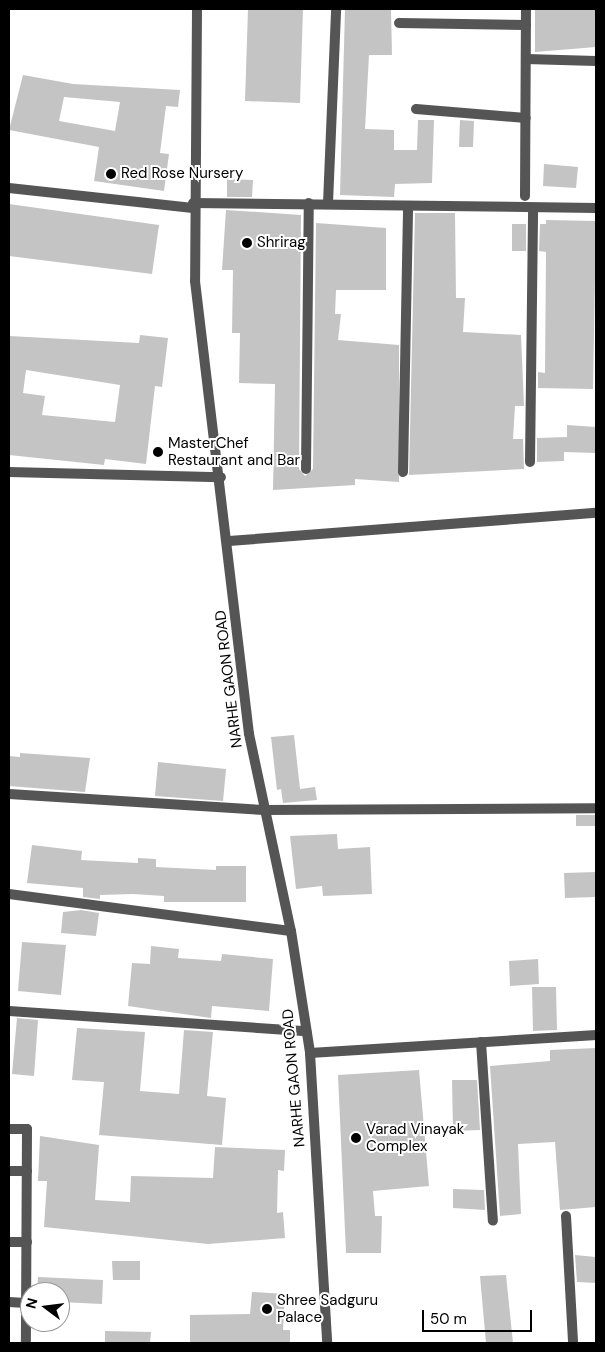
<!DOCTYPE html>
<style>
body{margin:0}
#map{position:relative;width:605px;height:1352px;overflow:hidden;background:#fff;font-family:"DM Sans",sans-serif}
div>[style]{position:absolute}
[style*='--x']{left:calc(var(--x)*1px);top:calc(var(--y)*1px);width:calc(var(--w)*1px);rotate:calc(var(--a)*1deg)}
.building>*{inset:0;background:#c4c4c4}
.minor>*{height:10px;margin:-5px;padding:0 5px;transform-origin:5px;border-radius:5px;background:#555}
.tertiary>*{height:10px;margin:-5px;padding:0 5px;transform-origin:5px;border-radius:5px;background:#555}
.dots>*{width:14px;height:14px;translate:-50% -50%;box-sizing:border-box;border:2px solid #fff;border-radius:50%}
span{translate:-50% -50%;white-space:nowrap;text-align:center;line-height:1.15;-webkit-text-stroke:4px #fff;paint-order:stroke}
.poi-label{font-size:15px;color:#000}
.left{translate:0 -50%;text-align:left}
.street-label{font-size:15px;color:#000}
.frame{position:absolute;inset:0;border:10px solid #000;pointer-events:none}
.north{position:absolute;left:20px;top:1282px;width:50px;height:50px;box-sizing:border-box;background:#fff;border:1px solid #999;border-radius:50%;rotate:285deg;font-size:14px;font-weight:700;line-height:20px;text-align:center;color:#000}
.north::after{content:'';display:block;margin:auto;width:18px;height:22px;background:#000;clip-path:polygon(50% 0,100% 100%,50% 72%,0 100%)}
.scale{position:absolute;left:422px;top:1310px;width:110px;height:22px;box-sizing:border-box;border:2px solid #000;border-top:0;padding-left:6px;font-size:15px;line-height:18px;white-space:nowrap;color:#000;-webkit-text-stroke:4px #fff;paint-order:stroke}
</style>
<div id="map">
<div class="building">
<div style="clip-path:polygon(248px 9px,303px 9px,300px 103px,245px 101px)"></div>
<div style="clip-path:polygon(345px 9px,391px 9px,392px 55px,369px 55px,365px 129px,394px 130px,394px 150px,417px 150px,418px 120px,434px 120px,432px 183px,395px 184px,394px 197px,340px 195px)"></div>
<div style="clip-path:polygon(535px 9px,596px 9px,596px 47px,535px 52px)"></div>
<div style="clip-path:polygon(evenodd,23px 75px,73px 84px,180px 90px,178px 107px,166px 106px,160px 153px,169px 154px,164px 191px,94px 181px,99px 147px,9px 130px,23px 75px,64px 97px,120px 102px,115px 131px,59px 121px,64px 97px)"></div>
<div style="clip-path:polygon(460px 120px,474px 121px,473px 147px,459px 147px)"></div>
<div style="clip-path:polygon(544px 164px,578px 167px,576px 188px,543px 186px)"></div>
<div style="clip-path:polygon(227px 179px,253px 180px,252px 197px,227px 197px)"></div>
<div style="clip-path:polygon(9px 204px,159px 225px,152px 274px,9px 256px)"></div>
<div style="clip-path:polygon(226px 210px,301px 215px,299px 469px,305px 476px,313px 469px,316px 223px,386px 228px,386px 290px,336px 290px,335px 314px,341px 314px,338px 340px,399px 345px,399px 482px,355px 479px,355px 485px,273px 490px,275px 384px,239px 383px,240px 333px,232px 333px,233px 270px,222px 270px)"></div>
<div style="clip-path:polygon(415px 213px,455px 213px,456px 298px,465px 298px,463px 332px,521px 335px,524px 406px,515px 406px,513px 439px,523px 439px,524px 469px,409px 475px)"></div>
<div style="clip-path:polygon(546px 220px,596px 221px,593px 389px,538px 388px,538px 372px,545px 373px,546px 252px,539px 251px,540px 224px,546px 224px)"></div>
<div style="clip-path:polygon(512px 224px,526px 224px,526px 251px,512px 251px)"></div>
<div style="clip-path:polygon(evenodd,140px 335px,168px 338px,162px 387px,155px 386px,146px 464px,105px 459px,104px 465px,9px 455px,9px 336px,139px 343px,140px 335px,26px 370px,120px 385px,115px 422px,42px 415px,45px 396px,23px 393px,26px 370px)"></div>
<div style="clip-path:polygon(567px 425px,596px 427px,596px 453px,564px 452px,564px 461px,537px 462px,537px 438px,567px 437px)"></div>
<div style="clip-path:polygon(294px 735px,300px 789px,315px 787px,317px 800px,283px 803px,281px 789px,277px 790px,271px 737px)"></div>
<div style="clip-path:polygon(20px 753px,90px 758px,85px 792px,9px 786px,9px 756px,20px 757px)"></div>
<div style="clip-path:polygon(158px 762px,226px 769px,223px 801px,155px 796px)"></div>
<div style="clip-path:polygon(576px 815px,596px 815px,596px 826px,576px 826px)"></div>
<div style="clip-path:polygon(337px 834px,338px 849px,370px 847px,372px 894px,323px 896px,322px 886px,296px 889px,290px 836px)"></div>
<div style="clip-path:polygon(32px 845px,82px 851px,81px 860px,138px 863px,138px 858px,156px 859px,156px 867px,216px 870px,216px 866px,246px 866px,246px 902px,164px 902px,164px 896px,133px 894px,100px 895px,100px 899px,83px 897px,83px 888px,27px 883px)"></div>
<div style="clip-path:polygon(596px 872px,596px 897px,565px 898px,564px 873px)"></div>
<div style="clip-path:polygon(81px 910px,99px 913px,96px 936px,61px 933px,63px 912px)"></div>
<div style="clip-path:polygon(22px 942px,66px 945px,61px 995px,18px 991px)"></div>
<div style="clip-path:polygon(151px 946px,179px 949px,178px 958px,221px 961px,222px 954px,273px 959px,269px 1011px,212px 1006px,211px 1018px,128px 1006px,132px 963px,150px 964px)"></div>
<div style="clip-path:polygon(538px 959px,539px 984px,510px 986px,509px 961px)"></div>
<div style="clip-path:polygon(532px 987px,556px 987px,557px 1030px,533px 1031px)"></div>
<div style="clip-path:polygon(17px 1018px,38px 1020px,34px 1076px,12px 1074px)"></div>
<div style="clip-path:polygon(77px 1028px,145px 1032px,140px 1091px,179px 1094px,184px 1030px,213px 1032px,207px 1096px,226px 1098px,222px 1145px,99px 1135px,104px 1082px,72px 1080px)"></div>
<div style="clip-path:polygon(596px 1048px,596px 1207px,560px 1210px,555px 1142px,518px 1144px,521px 1214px,500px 1216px,490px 1066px,550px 1061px,550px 1050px)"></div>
<div style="clip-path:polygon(419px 1070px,429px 1186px,373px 1191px,375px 1216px,382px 1216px,381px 1253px,346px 1253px,338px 1075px)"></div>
<div style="clip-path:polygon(452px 1080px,477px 1080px,480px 1130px,453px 1131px)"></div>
<div style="clip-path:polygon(40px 1136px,99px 1145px,95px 1200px,130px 1202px,131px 1176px,213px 1178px,215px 1147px,285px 1150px,284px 1171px,278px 1170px,277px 1213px,283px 1212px,285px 1238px,208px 1244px,44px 1227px,47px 1181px,38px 1181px)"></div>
<div style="clip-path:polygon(453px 1189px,484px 1190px,485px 1210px,453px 1208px)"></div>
<div style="clip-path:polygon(575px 1255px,596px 1257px,596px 1283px,577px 1282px)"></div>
<div style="clip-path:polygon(112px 1261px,140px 1261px,140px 1280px,113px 1280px)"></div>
<div style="clip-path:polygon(506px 1275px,513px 1343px,486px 1343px,480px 1276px)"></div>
<div style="clip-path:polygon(38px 1277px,103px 1280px,102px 1304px,60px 1302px,60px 1292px,37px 1292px)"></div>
<div style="clip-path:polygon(252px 1292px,285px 1294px,283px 1330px,290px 1330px,290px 1343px,190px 1343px,190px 1315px,250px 1314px)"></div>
<div style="clip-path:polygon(105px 1331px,151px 1332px,150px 1343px,105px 1343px)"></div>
</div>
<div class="minor">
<div style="--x:399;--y:23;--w:127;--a:0.9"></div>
<div style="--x:526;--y:59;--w:70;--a:1.6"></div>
<div style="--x:416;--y:109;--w:110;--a:4.7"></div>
<div style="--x:9;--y:188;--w:185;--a:6.2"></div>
<div style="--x:525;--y:196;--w:187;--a:-89.7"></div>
<div style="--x:193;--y:203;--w:403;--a:0.7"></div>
<div style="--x:328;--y:203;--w:194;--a:-87.6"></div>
<div style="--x:530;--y:462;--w:252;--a:-89.3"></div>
<div style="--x:306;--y:469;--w:266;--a:-89.4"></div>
<div style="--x:9;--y:472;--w:212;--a:1.4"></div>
<div style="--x:403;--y:472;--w:266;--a:-88.9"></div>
<div style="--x:229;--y:541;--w:368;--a:-4.4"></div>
<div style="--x:9;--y:794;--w:256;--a:3.6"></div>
<div style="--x:264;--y:810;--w:332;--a:-0.3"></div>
<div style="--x:9;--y:894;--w:284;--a:7.5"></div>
<div style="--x:9;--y:1011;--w:298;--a:3.9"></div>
<div style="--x:481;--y:1042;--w:179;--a:86.2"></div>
<div style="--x:310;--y:1053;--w:287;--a:-3.6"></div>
<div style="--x:9;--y:1129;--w:18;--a:0"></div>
<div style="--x:27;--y:1129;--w:214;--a:90.3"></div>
<div style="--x:9;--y:1171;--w:18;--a:0"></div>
<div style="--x:566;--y:1216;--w:127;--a:86.8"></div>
<div style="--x:9;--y:1242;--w:18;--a:0"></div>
<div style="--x:9;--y:1302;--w:17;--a:3"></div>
</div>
<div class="tertiary">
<div style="--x:197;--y:9;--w:272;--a:90.4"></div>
<div style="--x:195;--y:281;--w:456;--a:83.2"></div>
<div style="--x:249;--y:734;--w:201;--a:78"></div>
<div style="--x:291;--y:931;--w:123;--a:81.1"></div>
<div style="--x:310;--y:1053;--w:290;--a:86.6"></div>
</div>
<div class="dots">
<div style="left:111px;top:174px;background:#000"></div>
<div style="left:247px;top:243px;background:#000"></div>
<div style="left:158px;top:452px;background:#000"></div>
<div style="left:356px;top:1138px;background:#000"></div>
<div style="left:267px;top:1309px;background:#000"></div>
</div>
<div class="poi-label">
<span class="left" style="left:121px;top:174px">Red Rose Nursery</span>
<span class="left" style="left:257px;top:243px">Shrirag</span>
<span class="left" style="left:168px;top:452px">MasterChef<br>Restaurant and Bar</span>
<span class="left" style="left:366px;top:1138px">Varad Vinayak<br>Complex</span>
<span class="left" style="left:277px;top:1309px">Shree Sadguru<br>Palace</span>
</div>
<div class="street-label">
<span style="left:229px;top:679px;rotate:-97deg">NARHE GAON ROAD</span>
<span style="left:294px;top:1078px;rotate:-95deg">NARHE GAON ROAD</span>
</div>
<div class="frame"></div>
<div class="north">N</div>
<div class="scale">50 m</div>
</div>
